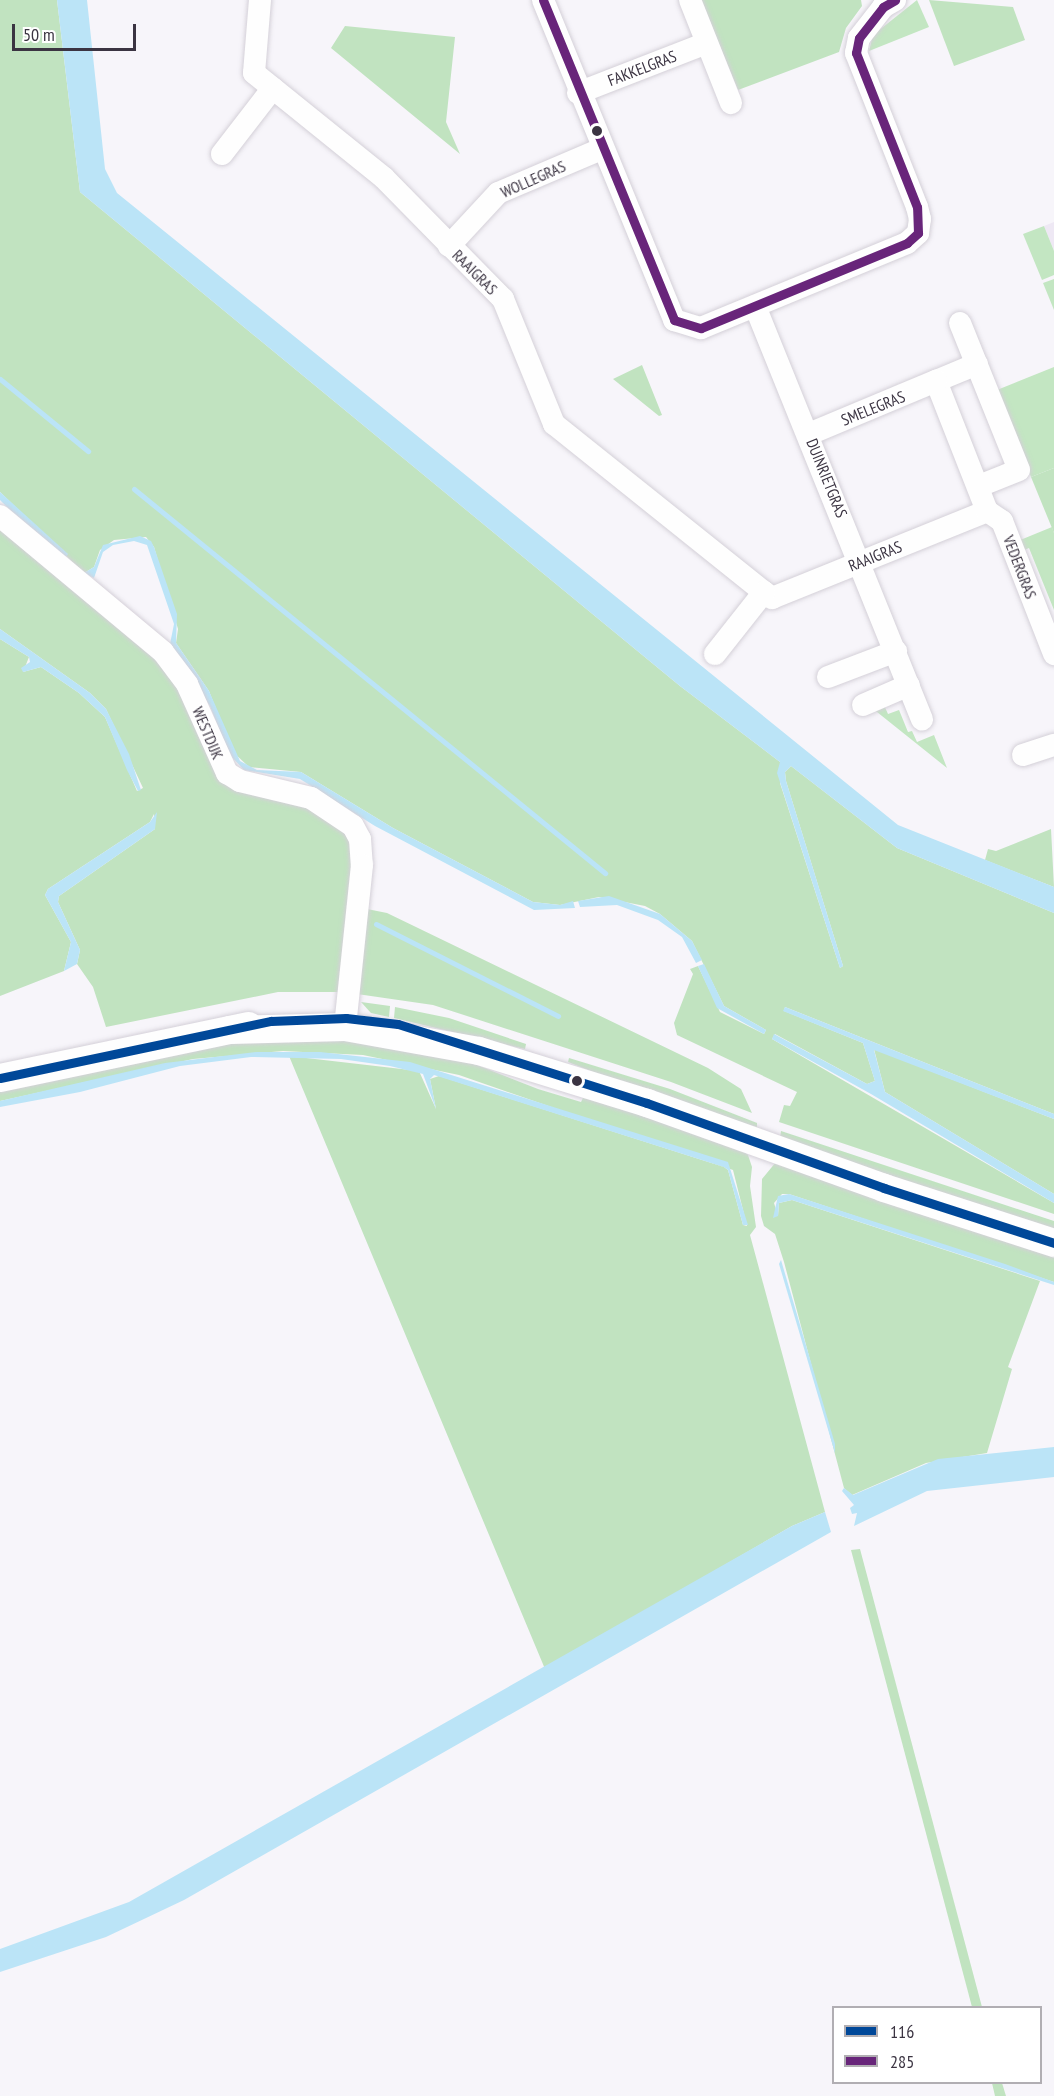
<!DOCTYPE html>
<style>
body{margin:0}
#map{position:relative;width:1054px;height:2096px;overflow:hidden;background:#f7f5fa;font-family:"PT Sans Narrow",sans-serif}
div>[style]{position:absolute}
[style*='--x']{left:calc(var(--x)*1px);top:calc(var(--y)*1px);width:calc(var(--w)*1px);rotate:calc(var(--a)*1deg)}
.built>*{inset:0;background:#eee8f4}
.green>*{inset:0;background:#c1e3c0}
.forest>*{inset:0;background:#c3e6c2}
.water>*{inset:0;background:#bbe4f7}
.stream>*{height:5px;margin:-2.5px;padding:0 2.5px;transform-origin:2.5px;border-radius:2.5px;background:#bbe4f7}
.roads{filter:drop-shadow(0 0 2px #d4d0d8) drop-shadow(0 0 2px #d4d0d8)}
.minor>*{height:22px;margin:-11px;padding:0 11px;transform-origin:11px;border-radius:11px;background:#fefefe}
.major>*{height:28px;margin:-14px;padding:0 14px;transform-origin:14px;border-radius:14px;background:#fefefe}
.bus-1>*{height:9px;margin:-4.5px;padding:0 4.5px;transform-origin:4.5px;border-radius:4.5px;background:#004899}
.bus-2>*{height:9px;margin:-4.5px;padding:0 4.5px;transform-origin:4.5px;border-radius:4.5px;background:#68257a}
.dots>*{width:16px;height:16px;translate:-50% -50%;box-sizing:border-box;border:3px solid #fff;border-radius:50%}
span{translate:-50% -50%;white-space:nowrap;text-align:center;line-height:1.15;-webkit-text-stroke:4.5px #fff;paint-order:stroke}
.street-label{font-size:16px;color:#3b3442}
.legend{position:absolute;left:832px;top:2006px;width:210px;height:78px;box-sizing:border-box;background:#fff;border:2px solid #b1aeb3;margin:0;padding:8px 10px;list-style:none;font-size:18px;color:#3b3442}
.legend li{display:flex;align-items:center;gap:12px;height:30px}
.legend b{width:30px;border:2px solid #b1aeb3}
.scale{position:absolute;left:12px;top:24px;width:124px;height:27px;box-sizing:border-box;border:3px solid #3b3442;border-top:0;padding-left:8px;font-size:18px;line-height:21px;white-space:nowrap;color:#3b3442;-webkit-text-stroke:4px #fff;paint-order:stroke}
</style>
<div id="map">
<div class="built">
<div style="clip-path:polygon(1054px 222px,1054px 251px,1044px 226px)"></div>
</div>
<div class="green">
<div style="clip-path:polygon(0 0,57px 0,80px 192px,680px 686px,780px 762px,780px 783px,840px 968px,843px 966px,786px 781px,785px 772px,791px 766px,897px 848px,1054px 913px,1054px 1114px,785px 1007px,784px 1011px,863px 1043px,875px 1081px,867px 1084px,775px 1034px,772px 1039px,1054px 1203px,1054px 1214px,779px 1122px,784px 1105px,790px 1106px,797px 1092px,677px 1035px,674px 1023px,693px 974px,690px 969px,698px 966px,720px 1012px,764px 1034px,766px 1030px,724px 1006px,692px 941px,660px 914px,645px 906px,599px 897px,560px 905px,533px 902px,393px 828px,301px 772px,249px 767px,233px 752px,209px 691px,176px 643px,178px 629px,154px 547px,146px 537px,114px 540px,100px 550px,94px 567px,84px 573px,0 492px)"></div>
<div style="clip-path:polygon(701px 0,861px 0,862px 6px,846px 28px,839px 52px,738px 90px)"></div>
<div style="clip-path:polygon(929px 0,1013px 7px,1025px 40px,954px 66px)"></div>
<div style="clip-path:polygon(345px 26px,455px 37px,446px 122px,460px 154px,331px 48px)"></div>
<div style="clip-path:polygon(642px 365px,662px 415px,659px 416px,613px 379px)"></div>
<div style="clip-path:polygon(1054px 468px,1054px 533px,1031px 477px)"></div>
<div style="clip-path:polygon(0 530px,159px 663px,177px 685px,212px 761px,287px 795px,355px 838px,339px 992px,278px 992px,106px 1027px,93px 987px,77px 964px,80px 950px,58px 902px,59px 896px,155px 829px,154px 814px,150px 822px,48px 889px,45px 895px,71px 942px,64px 971px,0 996px,0 639px,29px 657px,23px 672px,41px 667px,79px 693px,105px 717px,137px 791px,143px 788px,106px 709px,90px 693px,0 629px)"></div>
<div style="clip-path:polygon(1051px 829px,1054px 887px,985px 860px,988px 849px,996px 851px)"></div>
<div style="clip-path:polygon(367px 909px,387px 913px,708px 1068px,741px 1089px,752px 1113px,671px 1082px,433px 1005px,357px 994px)"></div>
<div style="clip-path:polygon(361px 1002px,390px 1006px,389px 1017px,371px 1013px)"></div>
<div style="clip-path:polygon(395px 1007px,449px 1018px,526px 1044px,525px 1049px,394px 1018px)"></div>
<div style="clip-path:polygon(306px 1033px,459px 1058px,538px 1089px,581px 1102px,583px 1098px,645px 1111px,739px 1145px,748px 1155px,752px 1167px,750px 1186px,756px 1227px,750px 1235px,825px 1512px,792px 1526px,545px 1669px,289px 1056px,419px 1071px,436px 1109px,430px 1079px,439px 1076px,724px 1167px,728px 1170px,743px 1225px,747px 1226px,733px 1170px,459px 1075px,363px 1055px,283px 1051px,193px 1059px,0 1101px,0 1085px,120px 1057px)"></div>
<div style="clip-path:polygon(874px 1049px,1054px 1119px,1054px 1194px,885px 1092px)"></div>
<div style="clip-path:polygon(569px 1058px,670px 1089px,757px 1123px,757px 1127px,655px 1096px,568px 1062px)"></div>
<div style="clip-path:polygon(781px 1131px,1054px 1221px,1054px 1233px,780px 1139px)"></div>
<div style="clip-path:polygon(776px 1162px,1054px 1251px,1054px 1282px,789px 1194px,782px 1194px,774px 1203px,778px 1216px,779px 1203px,792px 1200px,1040px 1281px,1008px 1367px,1012px 1369px,987px 1453px,926px 1463px,852px 1495px,844px 1488px,784px 1262px,775px 1234px,764px 1226px,761px 1216px,762px 1179px)"></div>
<div style="clip-path:polygon(860px 1549px,982px 2007px,972px 2007px,851px 1550px)"></div>
<div style="clip-path:polygon(992px 2083px,1002px 2083px,1006px 2096px,995px 2096px)"></div>
</div>
<div class="forest">
<div style="clip-path:polygon(917px 0,929px 27px,869px 51px,873px 35px)"></div>
<div style="clip-path:polygon(1044px 226px,1054px 251px,1054px 275px,1042px 280px,1023px 234px)"></div>
<div style="clip-path:polygon(1054px 279px,1054px 310px,1043px 283px)"></div>
<div style="clip-path:polygon(1054px 367px,1054px 468px,1031px 477px,997px 390px)"></div>
<div style="clip-path:polygon(1052px 527px,1054px 533px,1054px 610px,1029px 548px,1017px 553px,1013px 543px)"></div>
<div style="clip-path:polygon(883px 703px,888px 714px,899px 710px,908px 732px,912px 731px,917px 742px,934px 735px,947px 768px,872px 708px)"></div>
</div>
<div class="water">
<div style="clip-path:polygon(57px 0,87px 0,105px 169px,117px 193px,898px 825px,1054px 887px,1054px 913px,897px 848px,791px 766px,785px 772px,786px 781px,843px 966px,840px 968px,777px 773px,780px 762px,680px 686px,80px 192px)"></div>
<div style="clip-path:polygon(0 492px,68px 554px,66px 557px,7px 507px,0 500px)"></div>
<div style="clip-path:polygon(140px 536px,151px 541px,154px 547px,177px 614px,176px 643px,209px 691px,240px 761px,257px 770px,301px 772px,393px 828px,533px 902px,560px 905px,573px 901px,575px 908px,534px 910px,375px 826px,300px 779px,244px 770px,229px 754px,210px 706px,170px 644px,174px 624px,147px 545px,134px 541px,113px 545px,103px 552px,94px 578px,84px 573px,94px 567px,103px 545px)"></div>
<div style="clip-path:polygon(0 629px,90px 693px,106px 709px,129px 754px,141px 790px,138px 791px,127px 770px,105px 717px,79px 693px,41px 667px,23px 672px,21px 668px,30px 662px,29px 657px,0 639px)"></div>
<div style="clip-path:polygon(157px 812px,155px 829px,59px 896px,58px 902px,80px 950px,77px 964px,64px 971px,71px 942px,45px 895px,48px 889px,150px 822px)"></div>
<div style="clip-path:polygon(609px 896px,660px 914px,692px 941px,702px 960px,696px 963px,682px 937px,658px 920px,617px 905px,580px 907px,578px 901px)"></div>
<div style="clip-path:polygon(704px 964px,724px 1006px,766px 1030px,764px 1034px,717px 1008px,698px 966px)"></div>
<div style="clip-path:polygon(785px 1007px,1054px 1114px,1054px 1119px,874px 1050px,885px 1092px,1054px 1194px,1054px 1203px,871px 1094px,772px 1039px,774px 1034px,867px 1084px,875px 1081px,863px 1043px,783px 1011px)"></div>
<div style="clip-path:polygon(257px 1052px,320px 1052px,410px 1062px,728px 1162px,748px 1225px,743px 1225px,728px 1170px,724px 1167px,434px 1075px,430px 1079px,436px 1109px,423px 1074px,390px 1066px,341px 1059px,251px 1057px,180px 1066px,80px 1092px,0 1107px,0 1101px,165px 1063px)"></div>
<div style="clip-path:polygon(789px 1194px,1005px 1264px,1054px 1282px,1054px 1285px,792px 1200px,779px 1203px,778px 1216px,773px 1218px,778px 1196px)"></div>
<div style="clip-path:polygon(781px 1260px,835px 1444px,835px 1453px,779px 1264px)"></div>
<div style="clip-path:polygon(1054px 1447px,1054px 1477px,927px 1491px,854px 1526px,857px 1513px,852px 1514px,850px 1508px,854px 1505px,842px 1491px,844px 1488px,853px 1495px,938px 1459px)"></div>
<div style="clip-path:polygon(825px 1512px,831px 1532px,184px 1900px,106px 1937px,0 1972px,0 1949px,129px 1902px,792px 1526px)"></div>
</div>
<div class="stream">
<div style="--x:0;--y:379;--w:114;--a:39.3"></div>
<div style="--x:134;--y:489;--w:608;--a:39.19"></div>
<div style="--x:376;--y:924;--w:204;--a:26.8"></div>
</div>
<div class="roads">
<div class="minor">
<div style="--x:260;--y:0;--w:73;--a:94.7"></div>
<div style="--x:254;--y:73;--w:167;--a:38.9"></div>
<div style="--x:384;--y:178;--w:170;--a:45.5"></div>
<div style="--x:503;--y:299;--w:135;--a:67.8"></div>
<div style="--x:554;--y:424;--w:269;--a:38.7"></div>
<div style="--x:764;--y:592;--w:10;--a:37"></div>
<div style="--x:772;--y:598;--w:232;--a:-22"></div>
<div style="--x:543;--y:0;--w:346;--a:67.7"></div>
<div style="--x:674;--y:320;--w:28;--a:17"></div>
<div style="--x:701;--y:328;--w:223;--a:-22.4"></div>
<div style="--x:907;--y:243;--w:15;--a:-42"></div>
<div style="--x:918;--y:233;--w:14;--a:-82"></div>
<div style="--x:920;--y:219;--w:12;--a:-104"></div>
<div style="--x:917;--y:207;--w:166;--a:-111.6"></div>
<div style="--x:856;--y:53;--w:15;--a:-79"></div>
<div style="--x:859;--y:38;--w:39;--a:-52"></div>
<div style="--x:883;--y:7;--w:14;--a:-30"></div>
<div style="--x:690;--y:0;--w:111;--a:68.3"></div>
<div style="--x:578;--y:93;--w:138;--a:-21.2"></div>
<div style="--x:222;--y:154;--w:83;--a:-52.3"></div>
<div style="--x:449;--y:246;--w:72;--a:-47.2"></div>
<div style="--x:498;--y:193;--w:112;--a:-23.1"></div>
<div style="--x:755;--y:306;--w:446;--a:68"></div>
<div style="--x:960;--y:323;--w:158;--a:68.1"></div>
<div style="--x:1019;--y:470;--w:43;--a:158.2"></div>
<div style="--x:977;--y:364;--w:44;--a:157.5"></div>
<div style="--x:936;--y:381;--w:140;--a:68.6"></div>
<div style="--x:987;--y:511;--w:18;--a:34"></div>
<div style="--x:1002;--y:521;--w:143;--a:68.6"></div>
<div style="--x:809;--y:434;--w:138;--a:-22.7"></div>
<div style="--x:0;--y:516;--w:212;--a:39.8"></div>
<div style="--x:163;--y:652;--w:40;--a:53"></div>
<div style="--x:187;--y:684;--w:98;--a:65.8"></div>
<div style="--x:227;--y:773;--w:15;--a:32"></div>
<div style="--x:240;--y:781;--w:73;--a:13.5"></div>
<div style="--x:311;--y:798;--w:50;--a:33.7"></div>
<div style="--x:353;--y:826;--w:15;--a:62"></div>
<div style="--x:360;--y:839;--w:26;--a:86"></div>
<div style="--x:362;--y:865;--w:163;--a:96"></div>
<div style="--x:715;--y:654;--w:79;--a:-51.7"></div>
<div style="--x:828;--y:677;--w:73;--a:-20.9"></div>
<div style="--x:863;--y:705;--w:50;--a:-23.5"></div>
<div style="--x:1023;--y:755;--w:33;--a:-18"></div>
</div>
<div class="major">
<div style="--x:230;--y:1030;--w:115;--a:-1.5"></div>
<div style="--x:345;--y:1027;--w:136;--a:10.2"></div>
<div style="--x:479;--y:1051;--w:176;--a:17.2"></div>
<div style="--x:647;--y:1103;--w:252;--a:19.7"></div>
<div style="--x:884;--y:1188;--w:179;--a:17.9"></div>
<div style="--x:0;--y:1078;--w:254;--a:-11.8"></div>
</div>
</div>
<div class="bus-1">
<div style="--x:0;--y:1078;--w:277;--a:-11.9"></div>
<div style="--x:271;--y:1021;--w:75;--a:-2.3"></div>
<div style="--x:346;--y:1018;--w:52;--a:6.6"></div>
<div style="--x:398;--y:1024;--w:261;--a:17.6"></div>
<div style="--x:647;--y:1103;--w:252;--a:19.7"></div>
<div style="--x:884;--y:1188;--w:179;--a:17.9"></div>
</div>
<div class="bus-2">
<div style="--x:543;--y:0;--w:346;--a:67.7"></div>
<div style="--x:674;--y:320;--w:28;--a:17"></div>
<div style="--x:701;--y:328;--w:223;--a:-22.4"></div>
<div style="--x:907;--y:243;--w:15;--a:-42"></div>
<div style="--x:918;--y:233;--w:26;--a:-92"></div>
<div style="--x:917;--y:207;--w:166;--a:-111.6"></div>
<div style="--x:856;--y:53;--w:15;--a:-79"></div>
<div style="--x:859;--y:38;--w:39;--a:-52"></div>
<div style="--x:883;--y:7;--w:14;--a:-30"></div>
</div>
<div class="dots">
<div style="left:597px;top:131px;background:#3b3442"></div>
<div style="left:577px;top:1081px;background:#3b3442"></div>
</div>
<div class="street-label">
<span style="left:642px;top:68px;rotate:-21deg">FAKKELGRAS</span>
<span style="left:533px;top:179px;rotate:-24deg">WOLLEGRAS</span>
<span style="left:475px;top:272px;rotate:45deg">RAAIGRAS</span>
<span style="left:873px;top:408px;rotate:-22deg">SMELEGRAS</span>
<span style="left:827px;top:478px;rotate:68deg">DUINRIETGRAS</span>
<span style="left:875px;top:556px;rotate:-22deg">RAAIGRAS</span>
<span style="left:1020px;top:567px;rotate:69deg">VEDERGRAS</span>
<span style="left:208px;top:733px;rotate:67deg">WESTDIJK</span>
</div>
<ul class="legend">
<li><b style="height:8px;background:#004899"></b>116</li>
<li><b style="height:8px;background:#68257a"></b>285</li>
</ul>
<div class="scale">50 m</div>
</div>
